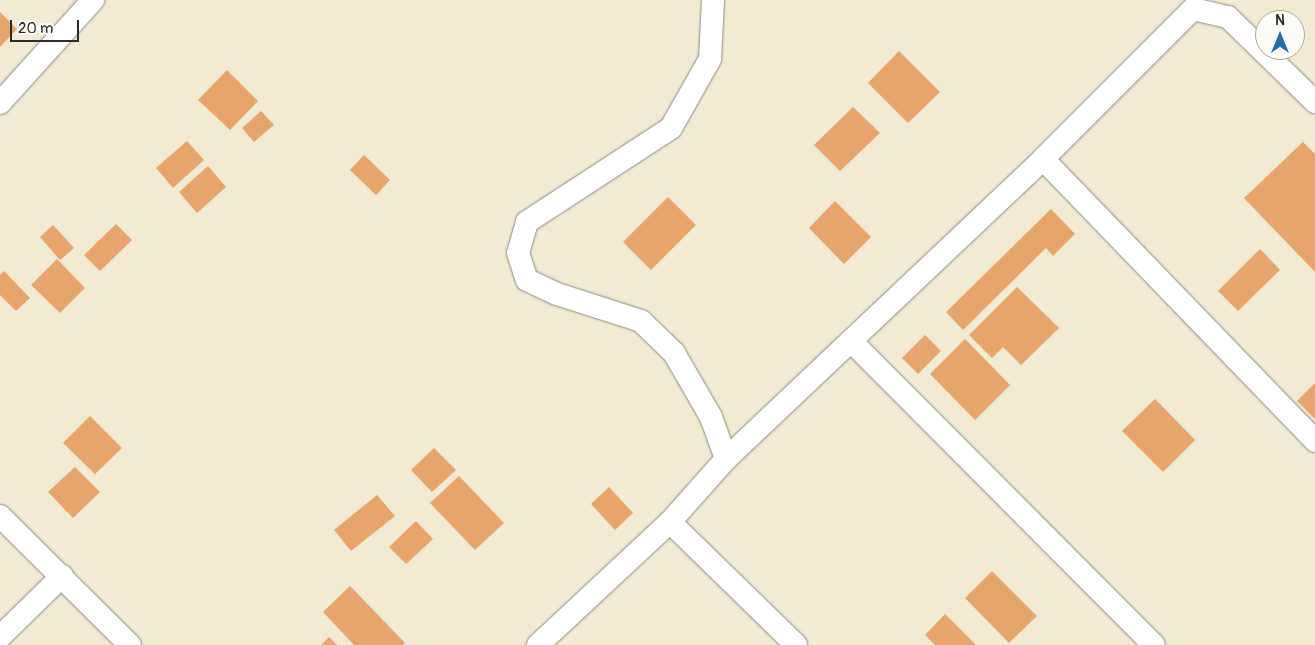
<!DOCTYPE html>
<style>
body{margin:0}
#map{position:relative;width:1315px;height:645px;overflow:hidden;background:#f1ebd4;font-family:Pangolin,sans-serif}
div>[style]{position:absolute}
[style*='--x']{left:calc(var(--x)*1px);top:calc(var(--y)*1px);width:calc(var(--w)*1px);rotate:calc(var(--a)*1deg)}
.building>*{inset:0;background:#e7a46b}
.roads{filter:drop-shadow(0 0 1px #8e8b80) drop-shadow(0 0 1px #8e8b80)}
.street>*{height:22px;margin:-11px;padding:0 11px;transform-origin:11px;border-radius:11px;background:#fff}
span{translate:-50% -50%;white-space:nowrap;text-align:center;line-height:1.15;-webkit-text-stroke:4.5px #fdfcf7;paint-order:stroke}
.north{position:absolute;left:1255px;top:10px;width:50px;height:50px;box-sizing:border-box;background:#fdfcf7;border:1px solid #a9a8a5;border-radius:50%;rotate:0deg;font-size:14px;font-weight:700;line-height:20px;text-align:center;color:#2b2b2b}
.north::after{content:'';display:block;margin:auto;width:18px;height:22px;background:#1f6fb2;clip-path:polygon(50% 0,100% 100%,50% 72%,0 100%)}
.scale{position:absolute;left:10px;top:20px;width:69px;height:22px;box-sizing:border-box;border:2px solid #2b2b2b;border-top:0;padding-left:6px;font-size:15px;line-height:18px;white-space:nowrap;color:#2b2b2b;-webkit-text-stroke:4px #fdfcf7;paint-order:stroke}
</style>
<div id="map">
<div class="building">
<div style="clip-path:polygon(0 12px,17px 29px,0 47px)"></div>
<div style="clip-path:polygon(899px 51px,940px 92px,908px 123px,868px 83px)"></div>
<div style="clip-path:polygon(227px 70px,258px 101px,230px 130px,198px 100px)"></div>
<div style="clip-path:polygon(853px 107px,880px 133px,840px 171px,814px 145px)"></div>
<div style="clip-path:polygon(261px 111px,274px 125px,254px 142px,242px 128px)"></div>
<div style="clip-path:polygon(187px 141px,204px 160px,173px 188px,156px 168px)"></div>
<div style="clip-path:polygon(1303px 142px,1315px 154px,1315px 272px,1244px 198px)"></div>
<div style="clip-path:polygon(364px 155px,390px 180px,376px 195px,350px 170px)"></div>
<div style="clip-path:polygon(208px 166px,226px 187px,197px 213px,179px 192px)"></div>
<div style="clip-path:polygon(668px 197px,696px 225px,651px 270px,623px 242px)"></div>
<div style="clip-path:polygon(835px 201px,871px 237px,844px 264px,809px 228px)"></div>
<div style="clip-path:polygon(1051px 209px,1075px 234px,1053px 256px,1046px 248px,963px 330px,946px 312px)"></div>
<div style="clip-path:polygon(116px 224px,132px 240px,100px 271px,84px 255px)"></div>
<div style="clip-path:polygon(53px 225px,74px 248px,60px 260px,40px 237px)"></div>
<div style="clip-path:polygon(1260px 249px,1280px 270px,1238px 311px,1218px 291px)"></div>
<div style="clip-path:polygon(57px 259px,85px 288px,60px 313px,31px 285px)"></div>
<div style="clip-path:polygon(4px 271px,30px 298px,16px 311px,0 295px,0 275px)"></div>
<div style="clip-path:polygon(1017px 287px,1059px 328px,1021px 365px,1003px 347px,992px 358px,969px 335px)"></div>
<div style="clip-path:polygon(925px 335px,941px 351px,918px 374px,902px 358px)"></div>
<div style="clip-path:polygon(965px 339px,1010px 385px,975px 420px,930px 374px)"></div>
<div style="clip-path:polygon(1315px 383px,1315px 419px,1297px 401px)"></div>
<div style="clip-path:polygon(1155px 399px,1195px 440px,1163px 472px,1122px 431px)"></div>
<div style="clip-path:polygon(90px 416px,122px 448px,95px 474px,63px 443px)"></div>
<div style="clip-path:polygon(434px 448px,456px 470px,432px 492px,411px 470px)"></div>
<div style="clip-path:polygon(75px 467px,100px 492px,73px 518px,48px 492px)"></div>
<div style="clip-path:polygon(459px 476px,504px 523px,475px 550px,430px 503px)"></div>
<div style="clip-path:polygon(609px 487px,633px 513px,615px 530px,591px 504px)"></div>
<div style="clip-path:polygon(377px 495px,395px 516px,351px 551px,334px 530px)"></div>
<div style="clip-path:polygon(416px 521px,433px 539px,406px 564px,389px 547px)"></div>
<div style="clip-path:polygon(992px 571px,1037px 616px,1009px 643px,965px 598px)"></div>
<div style="clip-path:polygon(350px 586px,405px 643px,403px 645px,354px 645px,323px 612px)"></div>
<div style="clip-path:polygon(945px 614px,976px 645px,935px 645px,925px 635px)"></div>
<div style="clip-path:polygon(329px 637px,337px 645px,321px 645px)"></div>
</div>
<div class="roads">
<div class="street">
<div style="--x:713;--y:0;--w:59;--a:92.9"></div>
<div style="--x:710;--y:59;--w:79;--a:119.5"></div>
<div style="--x:671;--y:128;--w:172;--a:146.9"></div>
<div style="--x:527;--y:222;--w:32;--a:106"></div>
<div style="--x:518;--y:253;--w:28;--a:72"></div>
<div style="--x:527;--y:280;--w:33;--a:25"></div>
<div style="--x:557;--y:294;--w:88;--a:17.8"></div>
<div style="--x:641;--y:321;--w:46;--a:44.1"></div>
<div style="--x:674;--y:353;--w:74;--a:60"></div>
<div style="--x:711;--y:417;--w:45;--a:70.3"></div>
<div style="--x:0;--y:103;--w:139;--a:-47.9"></div>
<div style="--x:1043;--y:159;--w:392;--a:46"></div>
<div style="--x:851;--y:341;--w:429;--a:45.1"></div>
<div style="--x:0;--y:516;--w:183;--a:44.8"></div>
<div style="--x:670;--y:522;--w:176;--a:44.3"></div>
<div style="--x:0;--y:637;--w:87;--a:-44.5"></div>
<div style="--x:538;--y:645;--w:180;--a:-43"></div>
<div style="--x:670;--y:522;--w:84;--a:-48.4"></div>
<div style="--x:726;--y:459;--w:436;--a:-43.4"></div>
<div style="--x:1043;--y:159;--w:212;--a:-45"></div>
<div style="--x:1193;--y:9;--w:36;--a:13"></div>
<div style="--x:1228;--y:17;--w:122;--a:44.3"></div>
</div>
</div>
<div class="north">N</div>
<div class="scale">20 m</div>
</div>
